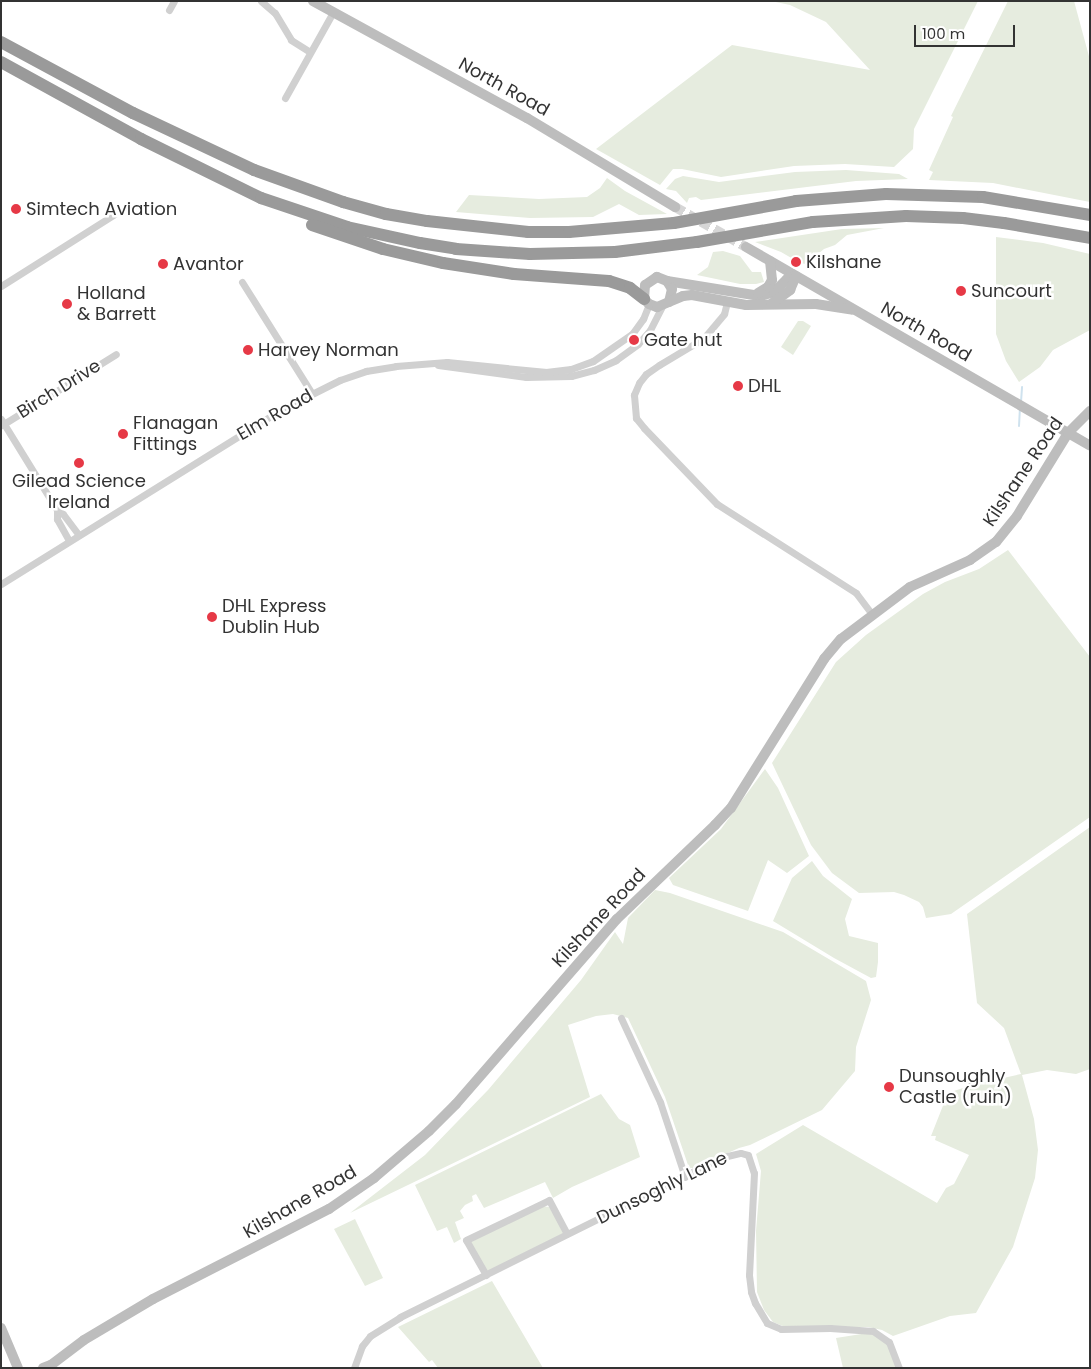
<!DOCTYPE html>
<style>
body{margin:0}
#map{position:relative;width:1091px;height:1369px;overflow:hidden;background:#fff;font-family:Poppins,sans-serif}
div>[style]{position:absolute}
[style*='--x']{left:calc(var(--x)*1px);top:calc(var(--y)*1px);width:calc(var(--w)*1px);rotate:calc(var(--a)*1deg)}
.green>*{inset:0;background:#e6ecdf}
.stream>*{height:2px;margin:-1px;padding:0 1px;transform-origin:1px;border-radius:1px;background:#cfe2ee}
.secondary-tunnel>*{height:10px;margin-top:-5px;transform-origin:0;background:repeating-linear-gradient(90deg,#d6d6d6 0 10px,transparent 0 15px)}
.street>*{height:7px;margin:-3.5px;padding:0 3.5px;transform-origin:3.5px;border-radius:3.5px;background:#d0d0d0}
.secondary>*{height:10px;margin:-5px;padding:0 5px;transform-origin:5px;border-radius:5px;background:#bdbdbd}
.highway>*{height:12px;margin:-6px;padding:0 6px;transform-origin:6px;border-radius:6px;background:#9a9a9a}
.dots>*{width:14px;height:14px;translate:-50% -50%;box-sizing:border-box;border:2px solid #fff;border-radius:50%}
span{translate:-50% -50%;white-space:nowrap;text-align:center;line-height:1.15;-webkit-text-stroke:5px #fff;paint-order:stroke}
.street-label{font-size:18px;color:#333}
.poi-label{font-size:18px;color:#333}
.left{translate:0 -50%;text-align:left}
.frame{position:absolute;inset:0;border:2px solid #333;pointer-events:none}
.scale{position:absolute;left:914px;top:25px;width:101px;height:22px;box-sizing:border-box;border:2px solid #333;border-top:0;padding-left:6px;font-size:15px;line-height:18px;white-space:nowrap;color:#333;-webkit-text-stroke:4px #fff;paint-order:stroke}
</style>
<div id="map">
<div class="green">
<div style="clip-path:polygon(771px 1px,978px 1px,914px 129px,913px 149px,894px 167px,845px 164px,794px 166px,721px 177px,682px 169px,673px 169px,660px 185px,596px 149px,732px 45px,870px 70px,826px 22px,790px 5px)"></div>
<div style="clip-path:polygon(1008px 1px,1074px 1px,1090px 60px,1090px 202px,993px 183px,929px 180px,933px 172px,929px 170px,953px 117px,951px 116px)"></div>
<div style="clip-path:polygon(846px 170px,899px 174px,908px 179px,856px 181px,701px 200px,696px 197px,689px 198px,687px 203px,676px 191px,666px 189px,675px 179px,683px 176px,719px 182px,795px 172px)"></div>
<div style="clip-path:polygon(607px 178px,625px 191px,667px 214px,639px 215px,619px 204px,593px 217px,530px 218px,456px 212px,469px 195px,539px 199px,587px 197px,600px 188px)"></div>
<div style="clip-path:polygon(884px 228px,847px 235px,835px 245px,824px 249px,806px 264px,800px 263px,781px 252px,755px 242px,842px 229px)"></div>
<div style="clip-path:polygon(996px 237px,1043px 243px,1090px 254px,1090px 330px,1053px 350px,1040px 367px,1019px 382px,1006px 361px,996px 334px)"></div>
<div style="clip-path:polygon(723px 251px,740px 256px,752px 272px,761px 272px,764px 282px,756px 284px,740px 284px,697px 275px,708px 267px,713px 252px)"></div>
<div style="clip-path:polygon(798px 321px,803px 321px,811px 326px,793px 355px,781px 347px)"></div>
<div style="clip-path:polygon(1008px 550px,1090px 657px,1090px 817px,951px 914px,926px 918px,923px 907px,919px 902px,904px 895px,894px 892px,859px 893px,832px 873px,811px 845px,772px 763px,836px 662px,866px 635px,923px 594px,945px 582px,979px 569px)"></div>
<div style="clip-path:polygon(765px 769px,778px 788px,809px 856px,787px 873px,768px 860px,748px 911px,673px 885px,669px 878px,721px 829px)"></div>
<div style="clip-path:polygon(1090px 827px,1090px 1069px,1076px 1074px,1047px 1070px,1022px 1075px,1034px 1119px,1038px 1150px,1035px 1178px,1013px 1247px,976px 1313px,950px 1316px,893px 1336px,882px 1330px,868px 1327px,785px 1327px,773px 1322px,764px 1310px,757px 1292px,756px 1231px,761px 1171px,756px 1154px,803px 1125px,937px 1203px,946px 1188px,954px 1184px,969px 1155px,935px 1140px,936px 1136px,931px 1136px,948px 1093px,972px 1085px,1021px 1074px,1004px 1028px,977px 1003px,967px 914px)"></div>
<div style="clip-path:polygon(812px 861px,823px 876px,852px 899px,845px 919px,849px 936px,878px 943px,878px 962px,876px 977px,871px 978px,834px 958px,773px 921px,792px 878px)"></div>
<div style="clip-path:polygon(655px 890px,670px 893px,783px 932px,866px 981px,871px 1000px,856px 1047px,855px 1071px,822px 1110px,750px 1145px,739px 1148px,694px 1168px,689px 1168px,665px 1097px,628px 1018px,613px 1014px,596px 1016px,568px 1025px,590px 1097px,350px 1213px,425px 1155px,488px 1090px,581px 980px,615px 932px,623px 944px,628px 918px)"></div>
<div style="clip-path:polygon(601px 1094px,619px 1119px,630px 1125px,640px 1157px,572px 1187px,553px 1198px,545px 1182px,484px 1208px,476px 1194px,472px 1196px,473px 1201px,465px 1205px,460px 1211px,464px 1218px,455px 1222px,461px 1239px,454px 1243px,447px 1227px,437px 1231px,415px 1185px)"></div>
<div style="clip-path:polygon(542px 1206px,549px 1207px,565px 1233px,486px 1272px,470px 1241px)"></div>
<div style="clip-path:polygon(355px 1219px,383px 1278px,365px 1286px,334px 1229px)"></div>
<div style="clip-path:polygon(492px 1281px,543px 1368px,438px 1368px,432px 1360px,429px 1362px,398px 1327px)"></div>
<div style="clip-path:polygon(874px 1332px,891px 1346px,899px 1368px,843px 1368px,836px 1338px)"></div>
</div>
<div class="stream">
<div style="--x:1021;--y:402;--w:15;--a:-86"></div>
<div style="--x:1019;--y:426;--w:17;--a:-87"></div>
</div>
<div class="secondary-tunnel">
<div style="--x:675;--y:207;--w:81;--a:29.4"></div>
</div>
<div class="street">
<div style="--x:261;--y:1;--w:18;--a:41"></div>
<div style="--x:275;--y:13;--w:31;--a:59"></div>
<div style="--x:291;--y:40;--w:22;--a:32"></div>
<div style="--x:169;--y:10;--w:10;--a:-61"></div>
<div style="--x:285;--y:98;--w:98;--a:-60.8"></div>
<div style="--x:242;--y:282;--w:130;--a:57.9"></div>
<div style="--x:1;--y:286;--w:148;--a:-32.3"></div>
<div style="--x:727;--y:302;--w:12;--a:104"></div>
<div style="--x:724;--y:314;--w:31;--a:130"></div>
<div style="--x:704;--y:338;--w:52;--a:149"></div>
<div style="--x:659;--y:365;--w:16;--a:145"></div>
<div style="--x:646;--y:374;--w:11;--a:128"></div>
<div style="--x:639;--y:383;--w:13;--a:113"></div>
<div style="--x:634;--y:395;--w:23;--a:85"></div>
<div style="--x:636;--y:418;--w:13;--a:51"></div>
<div style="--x:644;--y:428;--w:105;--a:46.2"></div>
<div style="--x:717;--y:504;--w:165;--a:32.6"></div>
<div style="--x:856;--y:593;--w:26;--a:53"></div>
<div style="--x:438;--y:365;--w:89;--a:7.8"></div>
<div style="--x:526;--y:377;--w:45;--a:-1.3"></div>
<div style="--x:571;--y:376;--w:24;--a:-15"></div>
<div style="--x:594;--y:370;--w:24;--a:-24"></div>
<div style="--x:616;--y:360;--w:27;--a:-36"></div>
<div style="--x:638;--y:344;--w:18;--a:-49"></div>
<div style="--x:650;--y:330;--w:27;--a:-63"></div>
<div style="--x:1;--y:419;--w:107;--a:58.4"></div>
<div style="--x:57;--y:510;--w:7;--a:34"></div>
<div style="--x:63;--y:514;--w:26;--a:53"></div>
<div style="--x:2;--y:425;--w:134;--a:-31.9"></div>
<div style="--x:57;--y:510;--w:9;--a:90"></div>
<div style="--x:57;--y:519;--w:25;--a:61"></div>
<div style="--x:1;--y:584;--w:329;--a:-31.9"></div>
<div style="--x:280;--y:410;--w:67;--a:-26.6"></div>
<div style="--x:340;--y:380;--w:28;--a:-19"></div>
<div style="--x:366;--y:371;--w:30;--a:-9"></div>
<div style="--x:396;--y:366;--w:51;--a:-4.5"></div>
<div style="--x:447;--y:362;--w:100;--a:5.8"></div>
<div style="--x:546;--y:372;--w:25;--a:-7"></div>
<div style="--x:571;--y:369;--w:23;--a:-20"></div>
<div style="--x:593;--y:361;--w:47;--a:-34.7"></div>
<div style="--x:632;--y:334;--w:19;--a:-54"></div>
<div style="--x:643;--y:319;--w:16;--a:-68"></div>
<div style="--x:621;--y:1018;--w:93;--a:65.1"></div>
<div style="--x:660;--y:1102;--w:79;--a:71.6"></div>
<div style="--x:486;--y:1275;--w:40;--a:-119.7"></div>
<div style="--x:466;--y:1240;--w:92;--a:-25.7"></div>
<div style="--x:549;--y:1200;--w:38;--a:62"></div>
<div style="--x:354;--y:1368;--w:23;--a:-70"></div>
<div style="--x:362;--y:1346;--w:13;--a:-51"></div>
<div style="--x:370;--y:1336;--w:36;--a:-32"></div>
<div style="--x:400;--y:1317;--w:360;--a:-26.4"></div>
<div style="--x:723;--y:1157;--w:18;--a:-13"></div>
<div style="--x:741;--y:1153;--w:7;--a:16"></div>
<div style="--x:748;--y:1155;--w:19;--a:72"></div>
<div style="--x:754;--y:1173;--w:102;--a:92.8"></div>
<div style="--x:749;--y:1275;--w:17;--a:83"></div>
<div style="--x:751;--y:1292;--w:12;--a:70"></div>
<div style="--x:755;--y:1303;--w:23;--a:59"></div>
<div style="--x:767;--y:1323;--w:15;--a:23"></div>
<div style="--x:781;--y:1329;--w:49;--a:-1.2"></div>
<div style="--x:830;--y:1328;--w:43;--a:4"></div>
<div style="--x:873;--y:1331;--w:19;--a:35"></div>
<div style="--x:889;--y:1342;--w:28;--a:69"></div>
</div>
<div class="secondary">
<div style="--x:313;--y:1;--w:244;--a:28.7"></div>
<div style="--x:527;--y:118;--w:173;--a:31"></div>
<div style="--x:746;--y:247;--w:397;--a:30"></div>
<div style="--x:667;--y:281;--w:94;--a:9.2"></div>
<div style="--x:760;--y:296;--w:15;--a:-16"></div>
<div style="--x:774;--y:292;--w:18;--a:-45"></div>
<div style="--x:787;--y:279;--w:9;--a:-18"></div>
<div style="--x:758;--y:293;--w:12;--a:-31"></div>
<div style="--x:768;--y:287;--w:8;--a:-60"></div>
<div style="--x:772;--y:280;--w:19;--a:-96"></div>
<div style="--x:669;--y:302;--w:13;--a:-77"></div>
<div style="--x:672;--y:289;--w:9;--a:-122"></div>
<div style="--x:667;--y:281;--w:11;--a:-158"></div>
<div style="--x:657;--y:277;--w:14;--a:146"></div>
<div style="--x:645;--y:285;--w:14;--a:94"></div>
<div style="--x:644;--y:299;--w:7;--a:45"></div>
<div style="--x:649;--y:304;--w:9;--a:21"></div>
<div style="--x:657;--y:307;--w:28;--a:-23"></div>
<div style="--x:683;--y:296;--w:9;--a:-6"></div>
<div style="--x:692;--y:295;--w:55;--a:10.5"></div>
<div style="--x:746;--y:305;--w:70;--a:-0.8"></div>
<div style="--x:816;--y:304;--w:36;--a:9"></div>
<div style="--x:771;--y:304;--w:24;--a:-36"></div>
<div style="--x:790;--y:290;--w:15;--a:-67"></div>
<div style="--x:1;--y:1328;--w:43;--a:67"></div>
<div style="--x:43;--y:1368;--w:9;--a:-21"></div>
<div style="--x:51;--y:1365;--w:41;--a:-37.1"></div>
<div style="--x:84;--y:1340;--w:80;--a:-30.7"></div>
<div style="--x:153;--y:1299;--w:198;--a:-27.1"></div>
<div style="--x:329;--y:1209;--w:55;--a:-34.6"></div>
<div style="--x:374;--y:1178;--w:72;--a:-40.5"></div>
<div style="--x:429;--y:1131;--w:38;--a:-45"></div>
<div style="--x:456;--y:1104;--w:245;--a:-49"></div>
<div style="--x:617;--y:919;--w:136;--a:-43.8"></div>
<div style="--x:715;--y:825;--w:23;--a:-47"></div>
<div style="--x:731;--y:808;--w:176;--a:-58"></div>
<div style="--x:824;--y:659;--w:26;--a:-50"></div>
<div style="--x:841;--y:639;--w:86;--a:-37"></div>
<div style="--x:910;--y:587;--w:66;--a:-24.2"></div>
<div style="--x:970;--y:560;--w:32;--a:-35"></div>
<div style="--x:996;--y:542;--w:33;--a:-51"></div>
<div style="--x:1017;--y:516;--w:97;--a:-58.4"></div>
<div style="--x:1068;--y:433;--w:31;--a:-45"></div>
</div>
<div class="highway">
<div style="--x:1;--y:42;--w:150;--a:28.3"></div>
<div style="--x:133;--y:113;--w:134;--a:25.2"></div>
<div style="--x:254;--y:170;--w:95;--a:19.8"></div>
<div style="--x:343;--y:202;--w:45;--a:15.6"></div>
<div style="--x:386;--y:214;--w:42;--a:9.7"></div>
<div style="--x:427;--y:221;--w:102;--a:6.2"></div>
<div style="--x:528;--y:232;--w:41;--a:0"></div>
<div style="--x:569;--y:232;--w:105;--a:-4.9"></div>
<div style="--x:674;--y:223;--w:124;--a:-10.2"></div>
<div style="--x:796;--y:201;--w:90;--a:-4.4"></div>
<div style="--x:886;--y:194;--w:97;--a:1.8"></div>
<div style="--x:983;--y:197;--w:109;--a:9.5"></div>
<div style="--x:1;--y:62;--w:160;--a:28.8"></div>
<div style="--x:141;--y:139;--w:134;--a:26.2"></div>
<div style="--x:261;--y:198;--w:91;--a:18.6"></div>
<div style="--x:347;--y:227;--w:75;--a:12.4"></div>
<div style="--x:420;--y:243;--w:36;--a:9"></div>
<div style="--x:456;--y:249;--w:74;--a:3.9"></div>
<div style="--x:530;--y:254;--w:85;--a:-1.3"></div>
<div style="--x:615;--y:252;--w:83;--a:-7"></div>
<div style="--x:697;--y:242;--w:118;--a:-9.8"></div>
<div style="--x:813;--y:222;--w:93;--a:-3.7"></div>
<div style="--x:906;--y:216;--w:57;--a:2"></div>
<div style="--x:963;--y:218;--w:41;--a:7"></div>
<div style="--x:1004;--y:223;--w:87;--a:9.9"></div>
<div style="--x:312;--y:225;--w:75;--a:18.7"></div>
<div style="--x:383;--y:249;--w:62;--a:13.1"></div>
<div style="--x:443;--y:263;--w:72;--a:8.8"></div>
<div style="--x:514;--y:274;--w:95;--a:4.2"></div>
<div style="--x:609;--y:281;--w:22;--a:18"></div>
<div style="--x:630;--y:288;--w:18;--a:38"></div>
</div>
<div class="dots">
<div style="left:16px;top:209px;background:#e63946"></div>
<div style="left:796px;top:262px;background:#e63946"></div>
<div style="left:163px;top:264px;background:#e63946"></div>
<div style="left:961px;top:291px;background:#e63946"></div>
<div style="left:67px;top:304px;background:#e63946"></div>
<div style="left:634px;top:340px;background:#e63946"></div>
<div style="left:248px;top:350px;background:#e63946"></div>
<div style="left:738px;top:386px;background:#e63946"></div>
<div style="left:123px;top:434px;background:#e63946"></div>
<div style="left:79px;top:463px;background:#e63946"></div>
<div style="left:212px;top:617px;background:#e63946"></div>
<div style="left:889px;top:1087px;background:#e63946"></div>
</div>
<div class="street-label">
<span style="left:504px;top:87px;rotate:29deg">North Road</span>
<span style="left:926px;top:332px;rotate:30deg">North Road</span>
<span style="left:59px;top:389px;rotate:-32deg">Birch Drive</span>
<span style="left:275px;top:415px;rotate:-30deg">Elm Road</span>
<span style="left:1023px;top:472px;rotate:-56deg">Kilshane Road</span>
<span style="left:599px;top:918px;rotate:-47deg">Kilshane Road</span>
<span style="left:662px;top:1188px;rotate:-26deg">Dunsoghly Lane</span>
<span style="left:300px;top:1202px;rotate:-30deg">Kilshane Road</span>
</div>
<div class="poi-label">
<span class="left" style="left:26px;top:209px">Simtech Aviation</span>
<span class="left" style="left:806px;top:262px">Kilshane</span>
<span class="left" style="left:173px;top:264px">Avantor</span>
<span class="left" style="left:971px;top:291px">Suncourt</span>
<span class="left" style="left:77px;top:304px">Holland<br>&amp; Barrett</span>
<span class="left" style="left:644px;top:340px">Gate hut</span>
<span class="left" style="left:258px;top:350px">Harvey Norman</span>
<span class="left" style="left:748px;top:386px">DHL</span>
<span class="left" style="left:133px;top:434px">Flanagan<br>Fittings</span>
<span style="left:79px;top:492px">Gilead Science<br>Ireland</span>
<span class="left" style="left:222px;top:617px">DHL Express<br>Dublin Hub</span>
<span class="left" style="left:899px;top:1087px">Dunsoughly<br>Castle (ruin)</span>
</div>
<div class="frame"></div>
<div class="scale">100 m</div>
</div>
